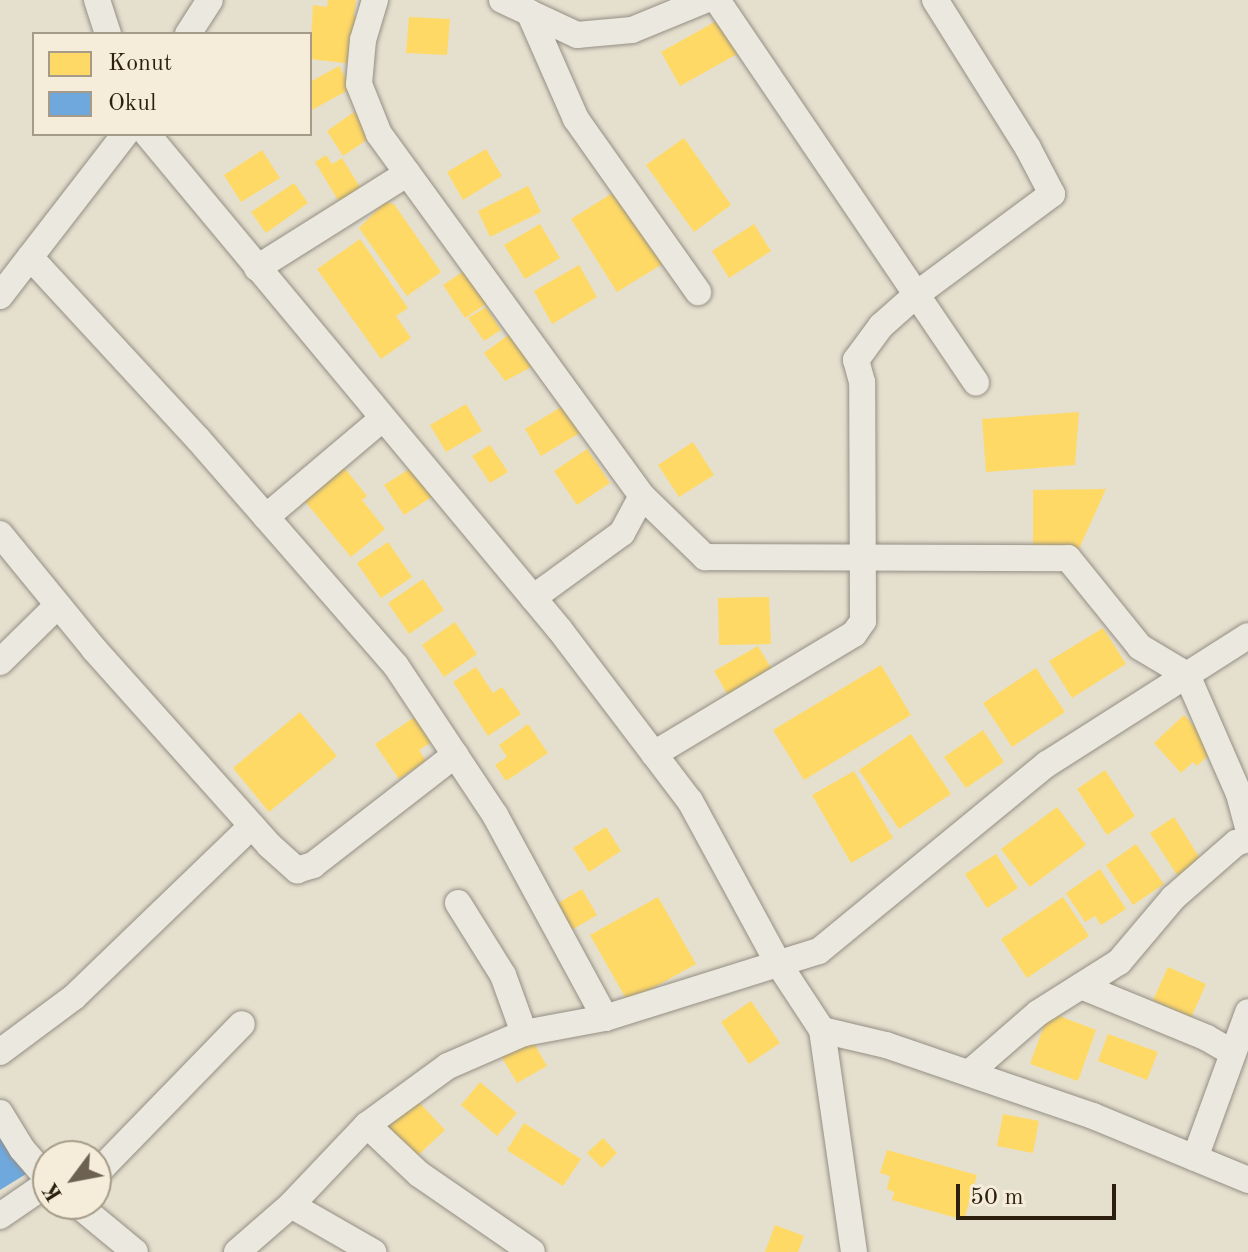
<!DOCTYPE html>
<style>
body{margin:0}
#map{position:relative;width:1248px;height:1252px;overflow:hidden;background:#e5dfce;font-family:"Old Standard TT",serif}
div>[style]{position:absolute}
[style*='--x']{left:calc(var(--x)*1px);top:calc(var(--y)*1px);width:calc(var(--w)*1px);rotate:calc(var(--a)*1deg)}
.homes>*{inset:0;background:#ffd966}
.schools>*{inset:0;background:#6fa8dc}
.roads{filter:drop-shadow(0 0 2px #948f84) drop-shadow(0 0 2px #948f84)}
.minor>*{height:26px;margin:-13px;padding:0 13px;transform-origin:13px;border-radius:13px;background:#ebe8df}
span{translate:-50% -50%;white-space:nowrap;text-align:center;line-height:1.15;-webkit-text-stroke:8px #f5edd9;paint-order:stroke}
.legend{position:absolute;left:32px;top:32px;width:280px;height:104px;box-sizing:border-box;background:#f5edd9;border:2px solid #a59b88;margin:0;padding:10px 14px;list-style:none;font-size:24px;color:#2c1f0e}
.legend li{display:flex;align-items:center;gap:16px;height:40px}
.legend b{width:40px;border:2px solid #a59b88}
.north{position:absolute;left:32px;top:1140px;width:80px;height:80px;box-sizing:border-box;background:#f5edd9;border:2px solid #a59b88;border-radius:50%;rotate:238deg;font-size:22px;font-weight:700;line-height:32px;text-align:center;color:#2c1f0e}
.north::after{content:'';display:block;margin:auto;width:28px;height:36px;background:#6d6251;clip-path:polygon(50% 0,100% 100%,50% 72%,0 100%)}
.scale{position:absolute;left:956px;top:1184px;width:160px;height:36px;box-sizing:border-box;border:4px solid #2c1f0e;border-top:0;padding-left:10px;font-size:24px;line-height:28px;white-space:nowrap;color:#2c1f0e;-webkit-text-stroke:6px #f5edd9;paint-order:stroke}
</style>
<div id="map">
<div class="homes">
<div style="clip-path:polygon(328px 0,356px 0,354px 16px,359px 17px,353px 64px,310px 59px,313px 5px,327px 7px)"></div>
<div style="clip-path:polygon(409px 17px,450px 19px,447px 55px,406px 53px)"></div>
<div style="clip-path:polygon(720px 19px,739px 53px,680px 86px,661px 52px)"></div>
<div style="clip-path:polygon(339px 66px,352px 88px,310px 111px,310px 82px)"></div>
<div style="clip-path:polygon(354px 112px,371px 137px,343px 156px,327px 131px)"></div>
<div style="clip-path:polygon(684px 138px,731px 205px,694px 232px,646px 165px)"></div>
<div style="clip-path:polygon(486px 149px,502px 176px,463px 200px,447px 172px)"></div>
<div style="clip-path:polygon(262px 150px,280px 178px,241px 202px,224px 175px)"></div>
<div style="clip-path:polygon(326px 155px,332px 164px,342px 158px,363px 192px,341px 205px,315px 162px)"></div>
<div style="clip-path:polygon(294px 183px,308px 203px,266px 233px,251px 212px)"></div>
<div style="clip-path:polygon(528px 186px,541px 212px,490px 237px,478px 211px)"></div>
<div style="clip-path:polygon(619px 189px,664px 263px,617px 292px,571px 219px)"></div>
<div style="clip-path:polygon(385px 202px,394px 204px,441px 272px,407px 296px,359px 228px)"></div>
<div style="clip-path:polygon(540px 224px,560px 258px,525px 279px,504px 245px)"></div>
<div style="clip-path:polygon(754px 224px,771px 251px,729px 278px,712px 251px)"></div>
<div style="clip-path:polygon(360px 239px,408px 308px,396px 316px,411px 338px,381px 359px,317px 269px)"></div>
<div style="clip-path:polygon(579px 265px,597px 297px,552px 324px,534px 291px)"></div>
<div style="clip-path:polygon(470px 267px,492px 300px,465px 318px,443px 285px)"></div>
<div style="clip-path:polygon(486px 307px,501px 330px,484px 341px,468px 318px)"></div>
<div style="clip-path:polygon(511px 333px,531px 367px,505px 381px,484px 353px)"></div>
<div style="clip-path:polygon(466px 404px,482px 431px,446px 452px,430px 425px)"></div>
<div style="clip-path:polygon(566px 404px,583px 431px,541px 456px,525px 429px)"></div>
<div style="clip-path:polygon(1079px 412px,1075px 465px,986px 472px,982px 419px)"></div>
<div style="clip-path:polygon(693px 442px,714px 475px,679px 497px,658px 465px)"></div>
<div style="clip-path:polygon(490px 445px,508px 472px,490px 483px,472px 456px)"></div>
<div style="clip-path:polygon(587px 449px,610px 483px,577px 505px,554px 471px)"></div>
<div style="clip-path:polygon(343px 466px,367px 496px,362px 500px,385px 529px,351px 557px,303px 499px)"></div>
<div style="clip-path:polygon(414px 466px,433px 496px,404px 515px,384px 485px)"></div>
<div style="clip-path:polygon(1106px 489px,1078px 551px,1033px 548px,1033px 490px)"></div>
<div style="clip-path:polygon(388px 542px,412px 577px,381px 598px,357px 563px)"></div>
<div style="clip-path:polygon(423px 579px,444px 610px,409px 634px,388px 603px)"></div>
<div style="clip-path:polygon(769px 597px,771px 644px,719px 645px,718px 598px)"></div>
<div style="clip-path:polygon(455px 622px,477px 654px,444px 677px,422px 645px)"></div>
<div style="clip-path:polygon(1103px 628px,1126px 664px,1072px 698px,1049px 661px)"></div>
<div style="clip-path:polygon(758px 646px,774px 673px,730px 699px,714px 671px)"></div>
<div style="clip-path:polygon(881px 665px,911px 715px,804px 780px,773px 730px)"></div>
<div style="clip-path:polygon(476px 667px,493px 693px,502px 687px,521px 714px,488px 736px,453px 682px)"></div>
<div style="clip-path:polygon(1036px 668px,1065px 712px,1012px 747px,983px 703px)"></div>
<div style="clip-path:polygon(300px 712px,337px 756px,269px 812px,233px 768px)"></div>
<div style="clip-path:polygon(1184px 715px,1215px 749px,1197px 766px,1193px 762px,1181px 773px,1154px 743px)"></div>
<div style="clip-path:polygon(416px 716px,433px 741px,419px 750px,426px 761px,399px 779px,375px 744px)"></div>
<div style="clip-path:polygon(528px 724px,548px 753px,506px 781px,495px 765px,507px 757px,499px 745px)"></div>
<div style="clip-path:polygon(983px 730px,1004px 762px,966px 788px,944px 757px)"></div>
<div style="clip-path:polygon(911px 734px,951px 794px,899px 829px,859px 770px)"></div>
<div style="clip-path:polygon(1105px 770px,1135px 816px,1107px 835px,1077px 789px)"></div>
<div style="clip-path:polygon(854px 771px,893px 838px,851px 863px,812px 795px)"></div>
<div style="clip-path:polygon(1057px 807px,1086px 845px,1030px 887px,1001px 849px)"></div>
<div style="clip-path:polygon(1174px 817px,1201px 860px,1177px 875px,1150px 833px)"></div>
<div style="clip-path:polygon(606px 827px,621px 851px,589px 872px,573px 848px)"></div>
<div style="clip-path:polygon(1136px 844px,1164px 884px,1133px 905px,1106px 865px)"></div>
<div style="clip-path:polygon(996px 854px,1018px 888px,987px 908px,965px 874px)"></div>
<div style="clip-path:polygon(1100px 869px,1126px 909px,1101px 925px,1095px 916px,1085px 922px,1066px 893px)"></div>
<div style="clip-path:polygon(582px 889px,597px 915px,570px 931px,555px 905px)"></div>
<div style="clip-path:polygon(658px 897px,696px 964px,628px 1002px,590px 935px)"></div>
<div style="clip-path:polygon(1063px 897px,1089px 936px,1027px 978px,1001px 939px)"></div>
<div style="clip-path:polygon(1168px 967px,1206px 984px,1191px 1018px,1153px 1000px)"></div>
<div style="clip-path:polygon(751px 1001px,780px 1043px,749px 1064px,721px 1022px)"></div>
<div style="clip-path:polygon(1049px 1012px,1096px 1030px,1078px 1081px,1030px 1064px)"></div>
<div style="clip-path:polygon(1108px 1034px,1158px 1052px,1147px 1080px,1098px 1061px)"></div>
<div style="clip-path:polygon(531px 1038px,547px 1066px,517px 1083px,501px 1056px)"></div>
<div style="clip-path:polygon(480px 1082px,517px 1113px,497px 1136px,461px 1105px)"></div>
<div style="clip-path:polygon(413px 1096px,445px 1130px,415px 1158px,383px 1123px)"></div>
<div style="clip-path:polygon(1003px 1114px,1039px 1121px,1033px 1153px,997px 1146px)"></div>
<div style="clip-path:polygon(524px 1123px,581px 1159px,563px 1186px,507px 1150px)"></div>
<div style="clip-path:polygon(603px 1138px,617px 1153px,602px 1168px,587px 1153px)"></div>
<div style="clip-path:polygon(887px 1150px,977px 1175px,964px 1220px,892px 1200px,894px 1192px,887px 1189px,890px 1176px,880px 1173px)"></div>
<div style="clip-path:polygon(775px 1225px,804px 1236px,798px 1252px,765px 1252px)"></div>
</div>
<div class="schools">
<div style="clip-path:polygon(0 1130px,26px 1174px,0 1190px)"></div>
</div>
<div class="roads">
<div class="minor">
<div style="--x:97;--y:0;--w:36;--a:72"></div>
<div style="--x:375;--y:0;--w:42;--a:106.7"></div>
<div style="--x:363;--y:40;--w:44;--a:95.2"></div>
<div style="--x:359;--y:84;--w:54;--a:68.2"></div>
<div style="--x:379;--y:134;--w:447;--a:54"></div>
<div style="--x:642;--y:496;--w:42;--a:118.4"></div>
<div style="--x:622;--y:533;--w:110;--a:143.9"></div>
<div style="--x:502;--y:0;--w:83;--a:25"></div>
<div style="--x:577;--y:35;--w:55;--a:-5.2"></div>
<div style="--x:632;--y:30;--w:79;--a:-22.3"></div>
<div style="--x:717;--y:0;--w:462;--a:55.9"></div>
<div style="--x:529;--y:12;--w:117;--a:66.3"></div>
<div style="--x:576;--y:119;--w:212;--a:54.8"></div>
<div style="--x:188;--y:34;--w:40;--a:-57.1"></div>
<div style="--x:147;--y:134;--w:645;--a:50.22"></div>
<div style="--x:560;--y:630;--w:215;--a:52.8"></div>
<div style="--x:690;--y:801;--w:184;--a:61.5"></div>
<div style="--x:778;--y:963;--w:80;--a:56.7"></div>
<div style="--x:822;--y:1030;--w:224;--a:81.8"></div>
<div style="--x:30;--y:257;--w:248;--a:47.3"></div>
<div style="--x:198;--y:439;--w:301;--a:48.9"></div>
<div style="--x:396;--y:666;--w:179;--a:56.4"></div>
<div style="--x:495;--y:815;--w:231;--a:61.5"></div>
<div style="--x:257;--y:268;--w:178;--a:-32.2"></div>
<div style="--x:0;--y:296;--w:205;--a:-52.3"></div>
<div style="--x:642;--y:496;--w:88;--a:44.1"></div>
<div style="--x:705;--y:557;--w:363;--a:0.2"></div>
<div style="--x:1068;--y:558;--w:114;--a:51"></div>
<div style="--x:1140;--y:647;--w:55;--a:30.8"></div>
<div style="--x:1187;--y:675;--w:130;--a:66.4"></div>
<div style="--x:1239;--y:794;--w:34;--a:75"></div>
<div style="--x:266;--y:517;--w:152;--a:-40.2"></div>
<div style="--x:0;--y:534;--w:149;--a:50.7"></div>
<div style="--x:94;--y:649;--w:263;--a:48.2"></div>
<div style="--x:269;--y:845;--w:38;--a:42"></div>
<div style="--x:297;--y:870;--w:17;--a:-17"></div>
<div style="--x:313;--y:865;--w:180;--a:-37.8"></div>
<div style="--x:0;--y:662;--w:81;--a:-44.5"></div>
<div style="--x:654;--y:754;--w:233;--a:-31"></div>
<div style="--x:854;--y:634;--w:16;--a:-55"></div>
<div style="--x:863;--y:621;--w:239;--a:-90.2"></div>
<div style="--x:862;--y:382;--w:23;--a:-105"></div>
<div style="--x:856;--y:360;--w:42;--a:-53.7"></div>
<div style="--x:881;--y:326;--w:48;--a:-41.6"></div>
<div style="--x:917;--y:294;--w:168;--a:-36.5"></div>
<div style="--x:1052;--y:194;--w:52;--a:-117.6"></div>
<div style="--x:1028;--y:148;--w:175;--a:-122.1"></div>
<div style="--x:458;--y:903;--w:85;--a:58"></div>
<div style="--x:503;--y:975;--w:62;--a:70.1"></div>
<div style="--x:1081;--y:986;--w:136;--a:22.4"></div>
<div style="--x:1207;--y:1038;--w:28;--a:30"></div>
<div style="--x:822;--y:1030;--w:66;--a:13.2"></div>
<div style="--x:886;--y:1045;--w:219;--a:18.9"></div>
<div style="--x:1093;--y:1116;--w:168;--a:22.4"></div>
<div style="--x:0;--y:1052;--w:92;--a:-36.6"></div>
<div style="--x:74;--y:997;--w:247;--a:-43.9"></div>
<div style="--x:969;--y:1073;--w:91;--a:-41"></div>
<div style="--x:1038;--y:1013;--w:96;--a:-32.2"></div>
<div style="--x:1119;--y:962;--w:84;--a:-49.8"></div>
<div style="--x:1173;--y:898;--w:84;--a:-41.1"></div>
<div style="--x:1236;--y:843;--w:13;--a:-18"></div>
<div style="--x:0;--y:1113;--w:42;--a:58.6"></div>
<div style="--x:22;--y:1149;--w:40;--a:49"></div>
<div style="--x:367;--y:1125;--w:71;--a:43.3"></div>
<div style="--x:419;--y:1174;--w:137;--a:34.6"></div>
<div style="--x:1195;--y:1158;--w:155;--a:-70"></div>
<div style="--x:96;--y:1174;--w:209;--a:-45.8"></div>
<div style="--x:77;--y:1204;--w:75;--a:39.6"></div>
<div style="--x:291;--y:1205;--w:95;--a:29.8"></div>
<div style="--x:0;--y:1216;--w:58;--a:-34.5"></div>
<div style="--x:237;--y:1252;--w:72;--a:-41"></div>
<div style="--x:291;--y:1205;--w:110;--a:-46.5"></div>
<div style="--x:367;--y:1125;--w:100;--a:-36.1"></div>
<div style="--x:448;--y:1066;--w:83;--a:-23.5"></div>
<div style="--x:524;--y:1033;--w:82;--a:-10.5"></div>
<div style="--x:605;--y:1018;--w:224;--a:-17.4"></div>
<div style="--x:819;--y:951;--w:295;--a:-39.4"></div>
<div style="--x:1047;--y:764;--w:238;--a:-32.5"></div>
</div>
</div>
<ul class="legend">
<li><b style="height:22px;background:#ffd966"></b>Konut</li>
<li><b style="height:22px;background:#6fa8dc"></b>Okul</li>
</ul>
<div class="north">K</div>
<div class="scale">50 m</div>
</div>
